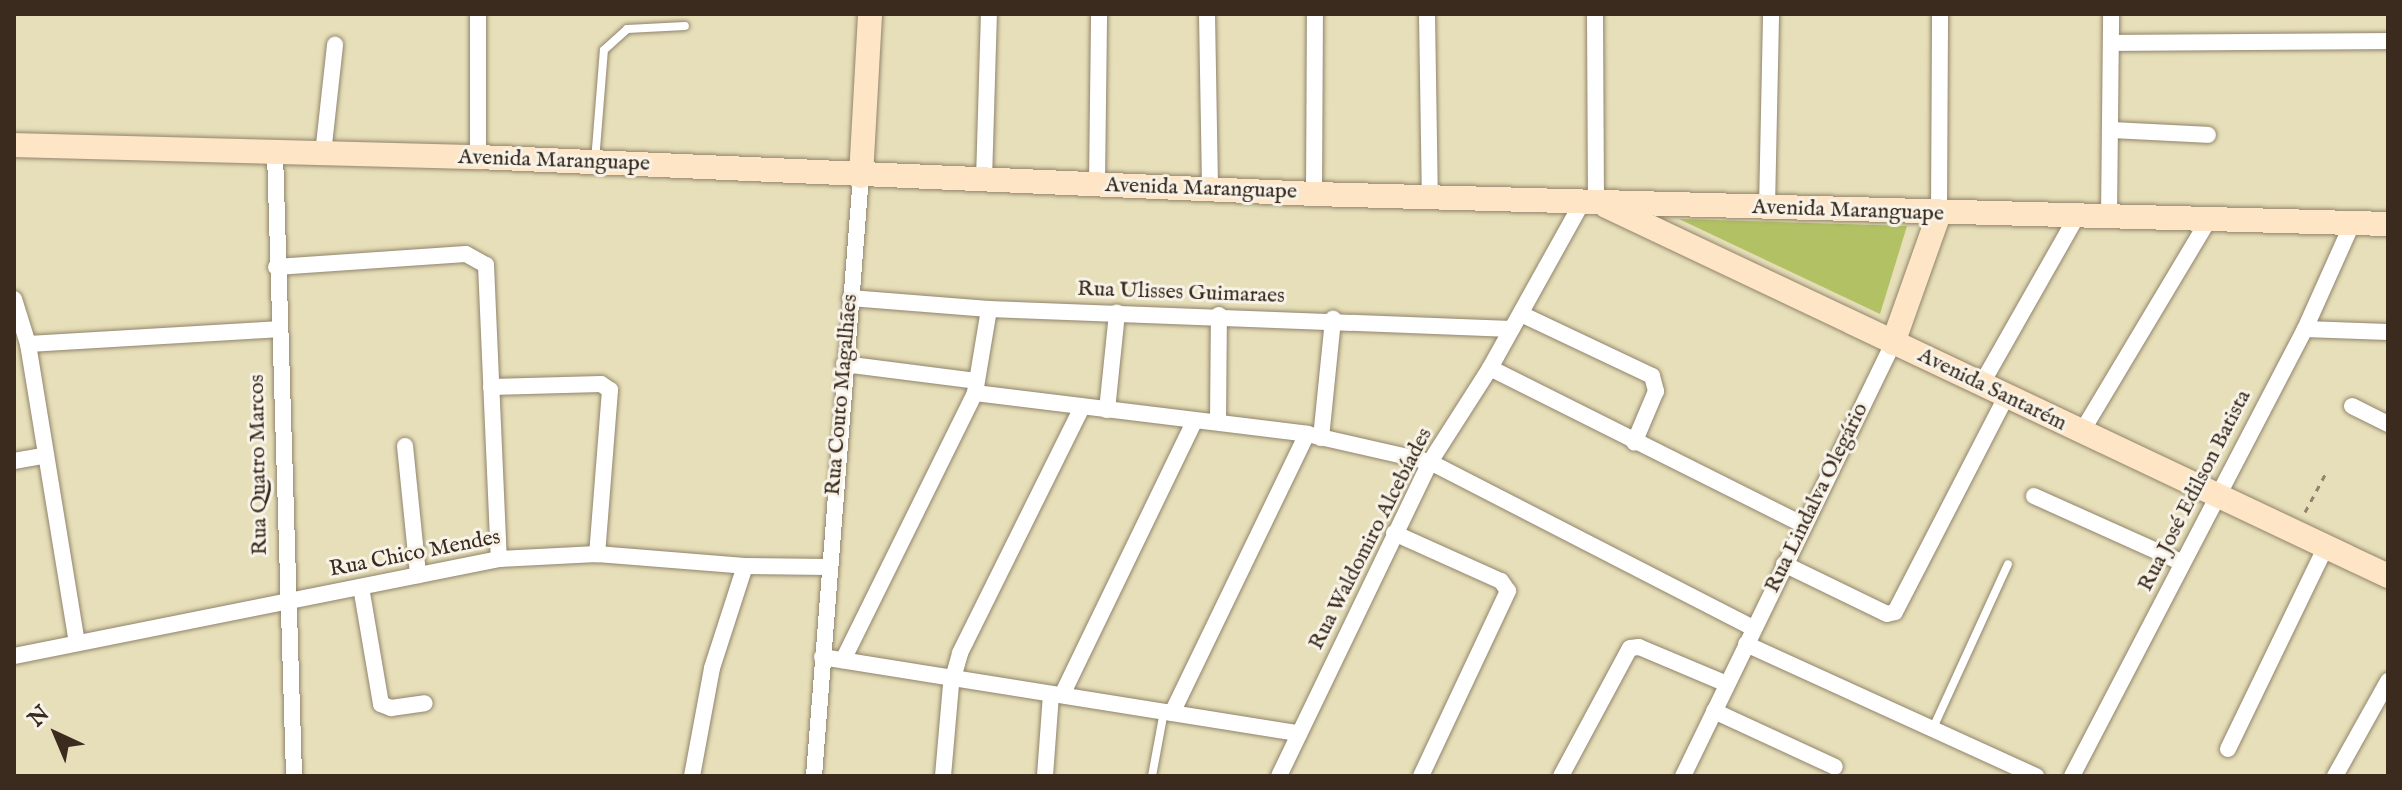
<!DOCTYPE html>
<meta charset="utf-8">
<style>
body{margin:0}
#map{position:relative;width:2402px;height:790px;overflow:hidden;background:#e7dfb9;font-family:"IM FELL English",serif}
div>[style]{position:absolute}
[style*='--x']{left:calc(var(--x)*1px);top:calc(var(--y)*1px);width:calc(var(--w)*1px);rotate:calc(var(--a)*1deg)}
.green>*{inset:0;background:#b1c164}
.path>*{height:3px;margin-top:-1.5px;transform-origin:0;background:repeating-linear-gradient(90deg,#91846c 0 6px,transparent 0 12px)}
.roads{filter:drop-shadow(0 0 2px #91846c) drop-shadow(0 0 2px #91846c)}
.lane>*{height:8px;margin:-4px;padding:0 4px;transform-origin:4px;border-radius:4px;background:#fff}
.street>*{height:16px;margin:-8px;padding:0 8px;transform-origin:8px;border-radius:8px;background:#fff}
.secondary>*{height:24px;margin:-12px;padding:0 12px;transform-origin:12px;border-radius:12px;background:#fde5c5}
span{translate:-50% -50%;white-space:nowrap;text-align:center;line-height:1.15;-webkit-text-stroke:6px #f7f3e8;paint-order:stroke}
.street-label{font-size:22px;color:#3b2a1e}
.frame{position:absolute;inset:0;border:16px solid #3b2a1e;pointer-events:none}
.north{position:absolute;left:16px;top:694px;width:80px;height:80px;-webkit-text-stroke:6px #f7f3e8;paint-order:stroke;rotate:316deg;font-size:22px;font-weight:700;line-height:32px;text-align:center;color:#3b2a1e}
.north::after{content:'';display:block;margin:auto;width:28px;height:36px;background:#3b2a1e;clip-path:polygon(50% 0,100% 100%,50% 72%,0 100%)}
</style>
<div id="map">
<div class="green">
<div style="clip-path:polygon(1679px 219px,1907px 226px,1880px 314px)"></div>
</div>
<div class="path">
<div style="--x:2305;--y:512;--w:47;--a:-61.8"></div>
</div>
<div class="roads">
<div class="lane">
<div style="--x:595;--y:161;--w:111;--a:-85.4"></div>
<div style="--x:604;--y:50;--w:31;--a:-42"></div>
<div style="--x:627;--y:29;--w:58;--a:-3"></div>
<div style="--x:1933;--y:728;--w:180;--a:-65.4"></div>
<div style="--x:1152;--y:776;--w:66;--a:-79.5"></div>
</div>
<div class="street">
<div style="--x:1207;--y:14;--w:174;--a:89"></div>
<div style="--x:1427;--y:14;--w:183;--a:89.1"></div>
<div style="--x:1595;--y:14;--w:187;--a:89.7"></div>
<div style="--x:2111;--y:43;--w:277;--a:-0.4"></div>
<div style="--x:2110;--y:130;--w:98;--a:2.9"></div>
<div style="--x:275;--y:153;--w:623;--a:88.25"></div>
<div style="--x:323;--y:154;--w:110;--a:-83.7"></div>
<div style="--x:478;--y:157;--w:143;--a:-90"></div>
<div style="--x:984;--y:180;--w:166;--a:-88.3"></div>
<div style="--x:1097;--y:184;--w:170;--a:-89.3"></div>
<div style="--x:1314;--y:194;--w:180;--a:-89.7"></div>
<div style="--x:1767;--y:208;--w:194;--a:-88.8"></div>
<div style="--x:1939;--y:214;--w:200;--a:-89.7"></div>
<div style="--x:2109;--y:217;--w:203;--a:-89.4"></div>
<div style="--x:276;--y:267;--w:190;--a:-3.9"></div>
<div style="--x:466;--y:254;--w:23;--a:29"></div>
<div style="--x:486;--y:265;--w:294;--a:87.5"></div>
<div style="--x:850;--y:298;--w:139;--a:4.5"></div>
<div style="--x:989;--y:309;--w:523;--a:2.19"></div>
<div style="--x:14;--y:299;--w:47;--a:72.7"></div>
<div style="--x:28;--y:344;--w:303;--a:80.7"></div>
<div style="--x:1521;--y:314;--w:145;--a:25.3"></div>
<div style="--x:1652;--y:376;--w:16;--a:75"></div>
<div style="--x:1656;--y:391;--w:56;--a:112.9"></div>
<div style="--x:2305;--y:329;--w:83;--a:2.1"></div>
<div style="--x:28;--y:344;--w:250;--a:-3.4"></div>
<div style="--x:844;--y:364;--w:133;--a:7.3"></div>
<div style="--x:1490;--y:368;--w:350;--a:26.6"></div>
<div style="--x:1981;--y:385;--w:194;--a:-60.4"></div>
<div style="--x:491;--y:387;--w:110;--a:-1.6"></div>
<div style="--x:601;--y:384;--w:11;--a:34"></div>
<div style="--x:610;--y:390;--w:165;--a:94.5"></div>
<div style="--x:975;--y:393;--w:335;--a:7"></div>
<div style="--x:1307;--y:434;--w:126;--a:12.8"></div>
<div style="--x:1430;--y:462;--w:363;--a:27.2"></div>
<div style="--x:2352;--y:406;--w:40;--a:26.6"></div>
<div style="--x:1107;--y:410;--w:98;--a:-84.1"></div>
<div style="--x:1218;--y:421;--w:106;--a:-89.5"></div>
<div style="--x:2081;--y:433;--w:247;--a:-59.1"></div>
<div style="--x:1321;--y:438;--w:120;--a:-84.2"></div>
<div style="--x:405;--y:446;--w:130;--a:84.2"></div>
<div style="--x:14;--y:461;--w:28;--a:-10"></div>
<div style="--x:2034;--y:496;--w:163;--a:24.2"></div>
<div style="--x:1394;--y:533;--w:117;--a:24.2"></div>
<div style="--x:1501;--y:581;--w:12;--a:55"></div>
<div style="--x:1508;--y:591;--w:204;--a:115.2"></div>
<div style="--x:1784;--y:564;--w:114;--a:25.9"></div>
<div style="--x:1887;--y:614;--w:8;--a:-14"></div>
<div style="--x:1895;--y:612;--w:242;--a:-62.7"></div>
<div style="--x:361;--y:587;--w:119;--a:80.3"></div>
<div style="--x:381;--y:704;--w:11;--a:22"></div>
<div style="--x:391;--y:708;--w:34;--a:-8"></div>
<div style="--x:1746;--y:644;--w:319;--a:24.5"></div>
<div style="--x:14;--y:656;--w:495;--a:-11.3"></div>
<div style="--x:499;--y:559;--w:98;--a:-2.9"></div>
<div style="--x:597;--y:554;--w:148;--a:4.6"></div>
<div style="--x:745;--y:566;--w:84;--a:0.7"></div>
<div style="--x:822;--y:657;--w:483;--a:9.1"></div>
<div style="--x:843;--y:660;--w:298;--a:-63.7"></div>
<div style="--x:975;--y:393;--w:85;--a:-80.5"></div>
<div style="--x:1062;--y:695;--w:305;--a:-64.2"></div>
<div style="--x:1714;--y:711;--w:133;--a:24.8"></div>
<div style="--x:1172;--y:713;--w:310;--a:-64.2"></div>
<div style="--x:2228;--y:749;--w:223;--a:-64.2"></div>
<div style="--x:692;--y:776;--w:110;--a:-79.5"></div>
<div style="--x:712;--y:668;--w:107;--a:-72.1"></div>
<div style="--x:814;--y:776;--w:602;--a:-85.52"></div>
<div style="--x:943;--y:776;--w:91;--a:-85"></div>
<div style="--x:951;--y:685;--w:33;--a:-74"></div>
<div style="--x:960;--y:653;--w:275;--a:-63.6"></div>
<div style="--x:1045;--y:776;--w:82;--a:-85.8"></div>
<div style="--x:1279;--y:776;--w:348;--a:-64.3"></div>
<div style="--x:1430;--y:462;--w:112;--a:-57.4"></div>
<div style="--x:1490;--y:368;--w:191;--a:-60.9"></div>
<div style="--x:1561;--y:776;--w:145;--a:-61.7"></div>
<div style="--x:1630;--y:648;--w:9;--a:-6"></div>
<div style="--x:1639;--y:647;--w:95;--a:22.8"></div>
<div style="--x:1683;--y:776;--w:481;--a:-64.1"></div>
<div style="--x:2072;--y:776;--w:504;--a:-62.47"></div>
<div style="--x:2305;--y:329;--w:115;--a:-65.9"></div>
<div style="--x:2335;--y:776;--w:109;--a:-60.8"></div>
</div>
<div class="secondary">
<div style="--x:14;--y:145;--w:464;--a:1.5"></div>
<div style="--x:478;--y:157;--w:837;--a:2.53"></div>
<div style="--x:1314;--y:194;--w:1074;--a:1.6"></div>
<div style="--x:861;--y:176;--w:162;--a:-86.8"></div>
<div style="--x:1606;--y:206;--w:865;--a:25.32"></div>
<div style="--x:1893;--y:343;--w:137;--a:-70.4"></div>
</div>
</div>
<div class="street-label">
<span style="left:554px;top:161px;rotate:2deg">Avenida Maranguape</span>
<span style="left:1201px;top:189px;rotate:2deg">Avenida Maranguape</span>
<span style="left:1848px;top:211px;rotate:2deg">Avenida Maranguape</span>
<span style="left:1181px;top:293px;rotate:2deg">Rua Ulisses Guimaraes</span>
<span style="left:1992px;top:390px;rotate:26deg">Avenida Santarém</span>
<span style="left:842px;top:395px;rotate:-85deg">Rua Couto Magalhães</span>
<span style="left:259px;top:465px;rotate:-91deg">Rua Quatro Marcos</span>
<span style="left:2195px;top:491px;rotate:-63deg">Rua José Edilson Batista</span>
<span style="left:1817px;top:498px;rotate:-64deg">Rua Lindalva Olegário</span>
<span style="left:1371px;top:539px;rotate:-63deg">Rua Waldomiro Alcebíades</span>
<span style="left:415px;top:554px;rotate:-11deg">Rua Chico Mendes</span>
</div>
<div class="frame"></div>
<div class="north">N</div>
</div>
